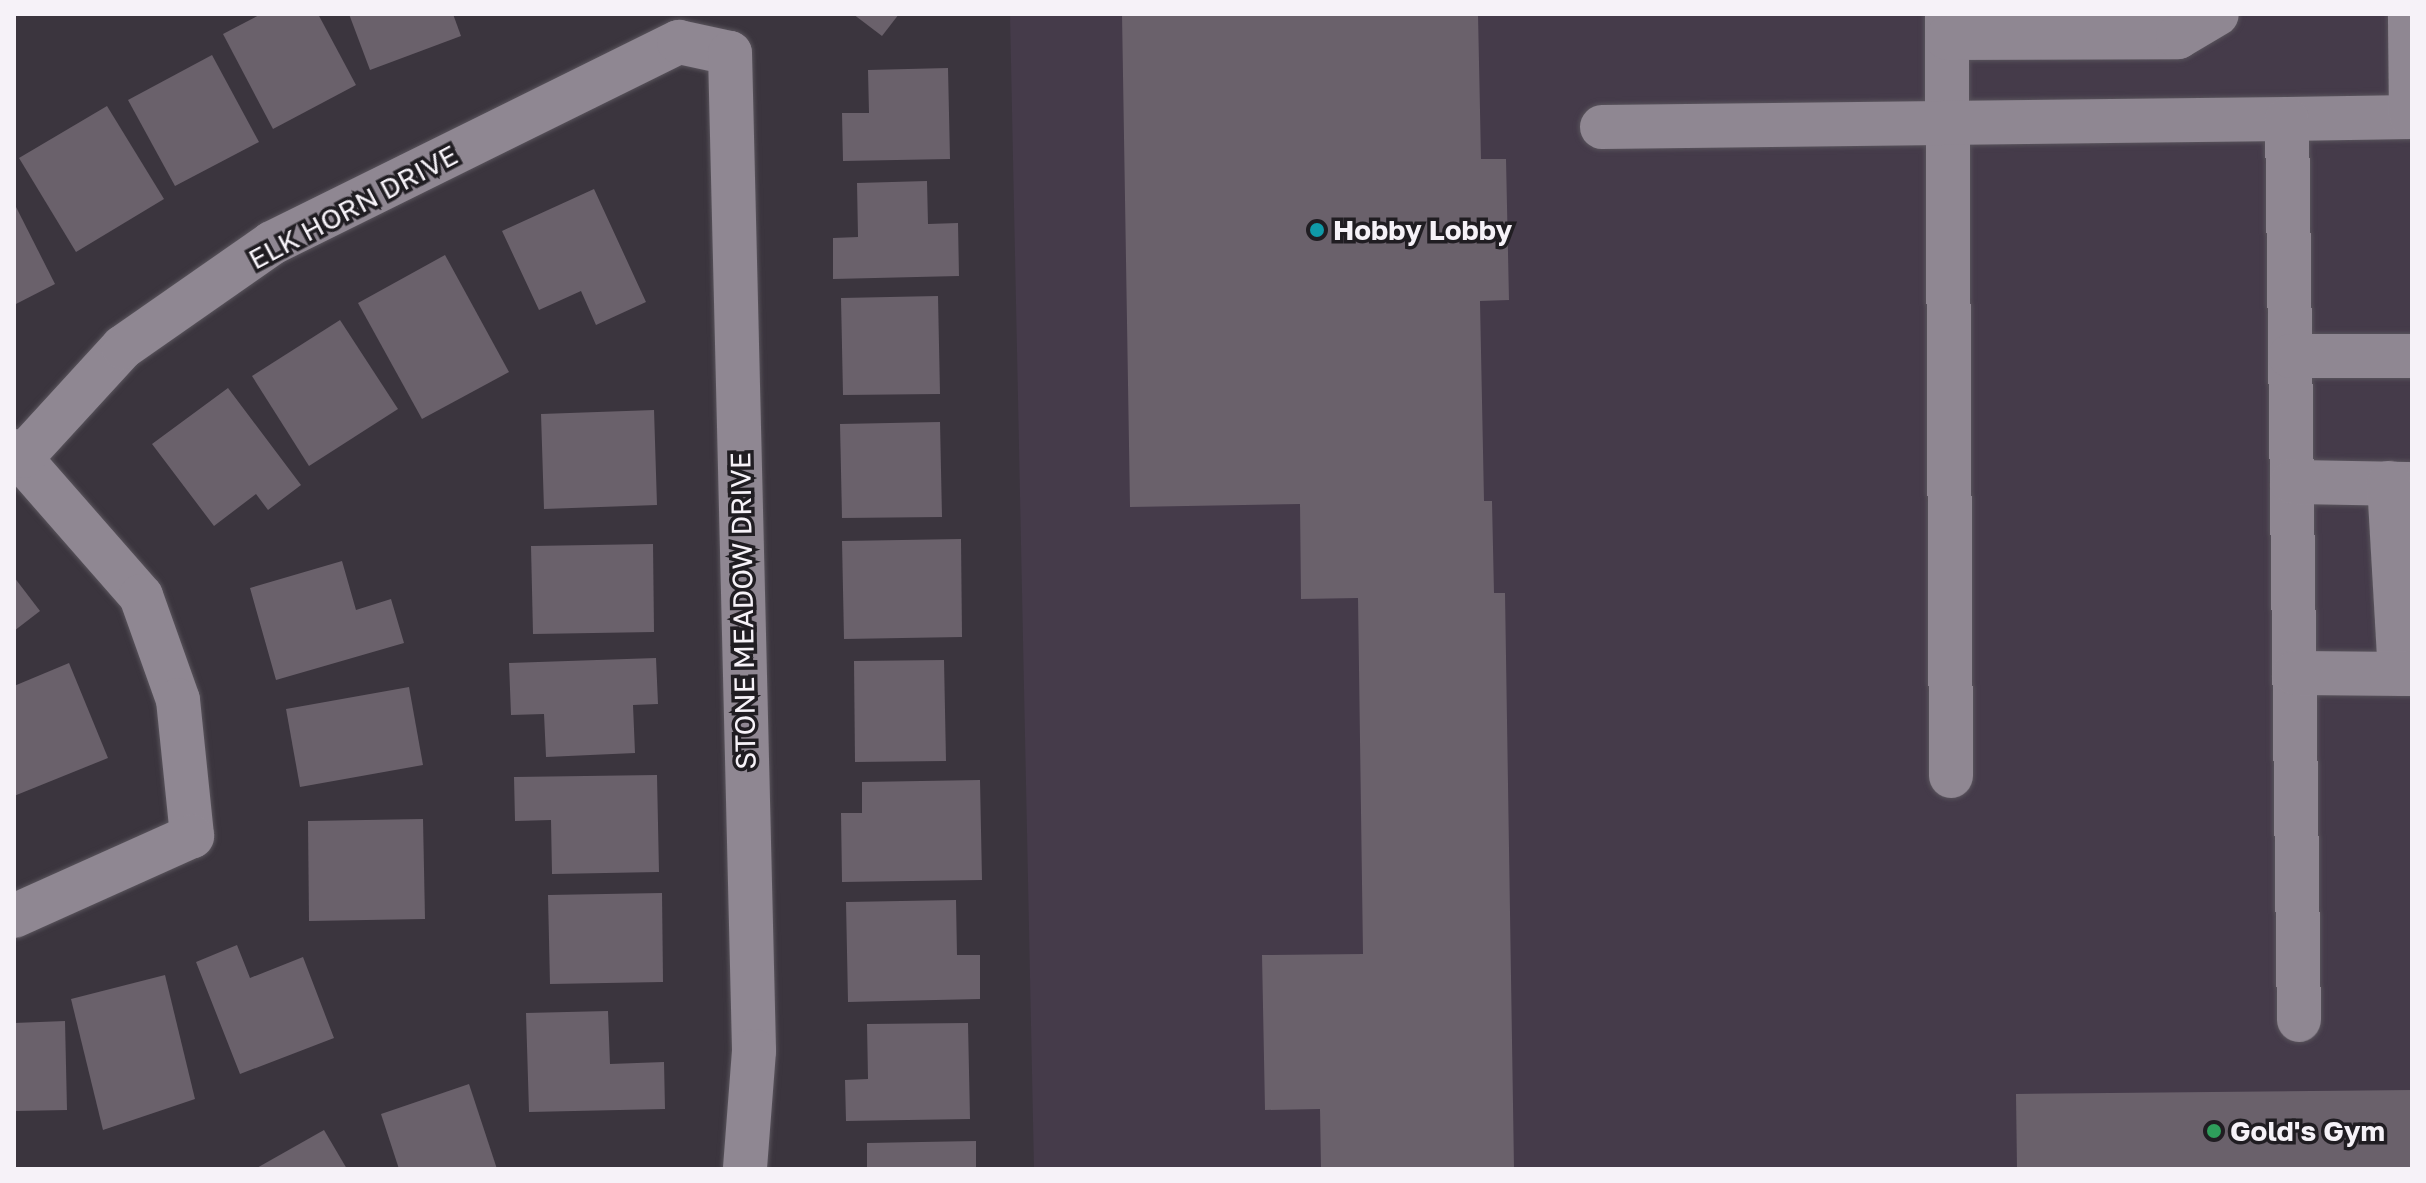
<!DOCTYPE html>
<style>
body{margin:0}
#map{position:relative;width:2426px;height:1183px;overflow:hidden;background:#3b353e;font-family:"Golos Text",sans-serif}
div>[style]{position:absolute}
[style*='--x']{left:calc(var(--x)*1px);top:calc(var(--y)*1px);width:calc(var(--w)*1px);rotate:calc(var(--a)*1deg)}
.built>*{inset:0;background:#453b4a}
.building>*{inset:0;background:#6a616b}
.roads{filter:drop-shadow(0 0 2px #59545c) drop-shadow(0 0 2px #59545c)}
.minor>*{height:44px;margin:-22px;padding:0 22px;transform-origin:22px;border-radius:22px;background:#8f8792}
.dots>*{width:22px;height:22px;translate:-50% -50%;box-sizing:border-box;border:4px solid #201d22;border-radius:50%}
span{translate:-50% -50%;white-space:nowrap;text-align:center;line-height:1.15;-webkit-text-stroke:7px #201d22;paint-order:stroke}
.street-label{font-size:28px;color:#f6f2f8}
.poi-label{font-size:28px;color:#f6f2f8;font-weight:700}
.left{translate:0 -50%;text-align:left}
.frame{position:absolute;inset:0;border:16px solid #f6f2f8;pointer-events:none}
</style>
<div id="map">
<div class="built">
<div style="clip-path:polygon(1010px 14px,2412px 14px,2412px 1169px,1034px 1169px)"></div>
</div>
<div class="building">
<div style="clip-path:polygon(261px 14px,318px 14px,356px 85px,273px 129px,223px 34px)"></div>
<div style="clip-path:polygon(349px 14px,453px 14px,461px 36px,370px 70px)"></div>
<div style="clip-path:polygon(853px 14px,899px 14px,882px 36px)"></div>
<div style="clip-path:polygon(1122px 14px,1478px 14px,1481px 159px,1506px 159px,1509px 300px,1480px 301px,1484px 501px,1492px 501px,1494px 593px,1505px 593px,1514px 1169px,1321px 1169px,1320px 1109px,1265px 1110px,1262px 955px,1363px 954px,1358px 598px,1301px 599px,1300px 504px,1130px 507px)"></div>
<div style="clip-path:polygon(212px 55px,259px 142px,175px 186px,128px 100px)"></div>
<div style="clip-path:polygon(948px 68px,950px 159px,843px 161px,842px 113px,869px 113px,868px 70px)"></div>
<div style="clip-path:polygon(107px 106px,164px 199px,76px 252px,19px 158px)"></div>
<div style="clip-path:polygon(927px 181px,928px 224px,958px 223px,959px 276px,833px 279px,833px 238px,858px 237px,857px 183px)"></div>
<div style="clip-path:polygon(594px 189px,646px 302px,596px 325px,581px 291px,539px 310px,502px 231px)"></div>
<div style="clip-path:polygon(14px 203px,55px 284px,14px 305px)"></div>
<div style="clip-path:polygon(445px 255px,509px 372px,422px 419px,358px 303px)"></div>
<div style="clip-path:polygon(938px 296px,940px 394px,843px 395px,841px 298px)"></div>
<div style="clip-path:polygon(340px 320px,398px 409px,309px 466px,252px 376px)"></div>
<div style="clip-path:polygon(228px 388px,301px 485px,268px 510px,256px 494px,214px 526px,152px 444px)"></div>
<div style="clip-path:polygon(654px 410px,657px 505px,544px 509px,541px 414px)"></div>
<div style="clip-path:polygon(940px 422px,942px 517px,842px 518px,840px 424px)"></div>
<div style="clip-path:polygon(961px 539px,962px 637px,844px 639px,842px 541px)"></div>
<div style="clip-path:polygon(653px 544px,654px 632px,533px 634px,531px 546px)"></div>
<div style="clip-path:polygon(342px 561px,356px 610px,391px 599px,404px 643px,276px 680px,250px 588px)"></div>
<div style="clip-path:polygon(14px 577px,40px 611px,14px 631px)"></div>
<div style="clip-path:polygon(656px 658px,658px 704px,633px 705px,635px 753px,546px 757px,544px 714px,511px 715px,509px 663px)"></div>
<div style="clip-path:polygon(944px 660px,946px 761px,855px 762px,854px 661px)"></div>
<div style="clip-path:polygon(69px 663px,108px 758px,14px 796px,14px 686px)"></div>
<div style="clip-path:polygon(409px 687px,423px 765px,300px 787px,286px 709px)"></div>
<div style="clip-path:polygon(657px 775px,659px 872px,552px 874px,551px 820px,515px 821px,514px 777px)"></div>
<div style="clip-path:polygon(980px 780px,982px 880px,842px 882px,841px 813px,862px 813px,862px 782px)"></div>
<div style="clip-path:polygon(423px 819px,425px 919px,309px 921px,308px 821px)"></div>
<div style="clip-path:polygon(662px 893px,663px 982px,550px 984px,548px 895px)"></div>
<div style="clip-path:polygon(956px 900px,957px 955px,980px 955px,980px 999px,848px 1002px,846px 902px)"></div>
<div style="clip-path:polygon(237px 945px,250px 978px,303px 957px,334px 1038px,240px 1074px,196px 962px)"></div>
<div style="clip-path:polygon(165px 975px,195px 1099px,103px 1130px,71px 999px)"></div>
<div style="clip-path:polygon(608px 1011px,610px 1064px,664px 1062px,665px 1109px,529px 1112px,526px 1013px)"></div>
<div style="clip-path:polygon(65px 1021px,67px 1110px,14px 1111px,14px 1023px)"></div>
<div style="clip-path:polygon(968px 1023px,970px 1119px,846px 1121px,845px 1080px,868px 1079px,867px 1024px)"></div>
<div style="clip-path:polygon(469px 1084px,497px 1169px,399px 1169px,381px 1114px)"></div>
<div style="clip-path:polygon(2412px 1090px,2412px 1169px,2017px 1169px,2016px 1094px)"></div>
<div style="clip-path:polygon(324px 1130px,347px 1169px,255px 1169px)"></div>
<div style="clip-path:polygon(976px 1141px,976px 1169px,867px 1169px,867px 1143px)"></div>
</div>
<div class="roads">
<div class="minor">
<div style="--x:1947;--y:14;--w:762;--a:89.7"></div>
<div style="--x:1947;--y:38;--w:231;--a:-0.2"></div>
<div style="--x:2178;--y:37;--w:45;--a:-30.5"></div>
<div style="--x:2287;--y:119;--w:124;--a:-0.9"></div>
<div style="--x:2411;--y:117;--w:103;--a:-90.6"></div>
<div style="--x:1602;--y:127;--w:685;--a:-0.67"></div>
<div style="--x:2287;--y:119;--w:901;--a:89.24"></div>
<div style="--x:2290;--y:356;--w:122;--a:0"></div>
<div style="--x:14;--y:451;--w:193;--a:48.8"></div>
<div style="--x:141;--y:596;--w:110;--a:70.4"></div>
<div style="--x:178;--y:700;--w:137;--a:84.1"></div>
<div style="--x:192;--y:836;--w:195;--a:155.8"></div>
<div style="--x:23;--y:456;--w:148;--a:-47.5"></div>
<div style="--x:123;--y:347;--w:182;--a:-34.9"></div>
<div style="--x:272;--y:243;--w:454;--a:-26.3"></div>
<div style="--x:679;--y:42;--w:52;--a:12.2"></div>
<div style="--x:730;--y:53;--w:998;--a:88.62"></div>
<div style="--x:754;--y:1051;--w:118;--a:94.4"></div>
<div style="--x:2292;--y:482;--w:120;--a:1"></div>
<div style="--x:2389;--y:483;--w:191;--a:86.7"></div>
<div style="--x:2294;--y:673;--w:118;--a:0.5"></div>
</div>
</div>
<div class="dots">
<div style="left:1317px;top:230px;background:#0f9aa8"></div>
<div style="left:2214px;top:1131px;background:#2e9e5b"></div>
</div>
<div class="street-label">
<span style="left:353px;top:207px;rotate:-28deg">ELK HORN DRIVE</span>
<span style="left:743px;top:611px;rotate:-91deg">STONE MEADOW DRIVE</span>
</div>
<div class="poi-label">
<span class="left" style="left:1333px;top:230px">Hobby Lobby</span>
<span class="left" style="left:2230px;top:1131px">Gold's Gym</span>
</div>
<div class="frame"></div>
</div>
